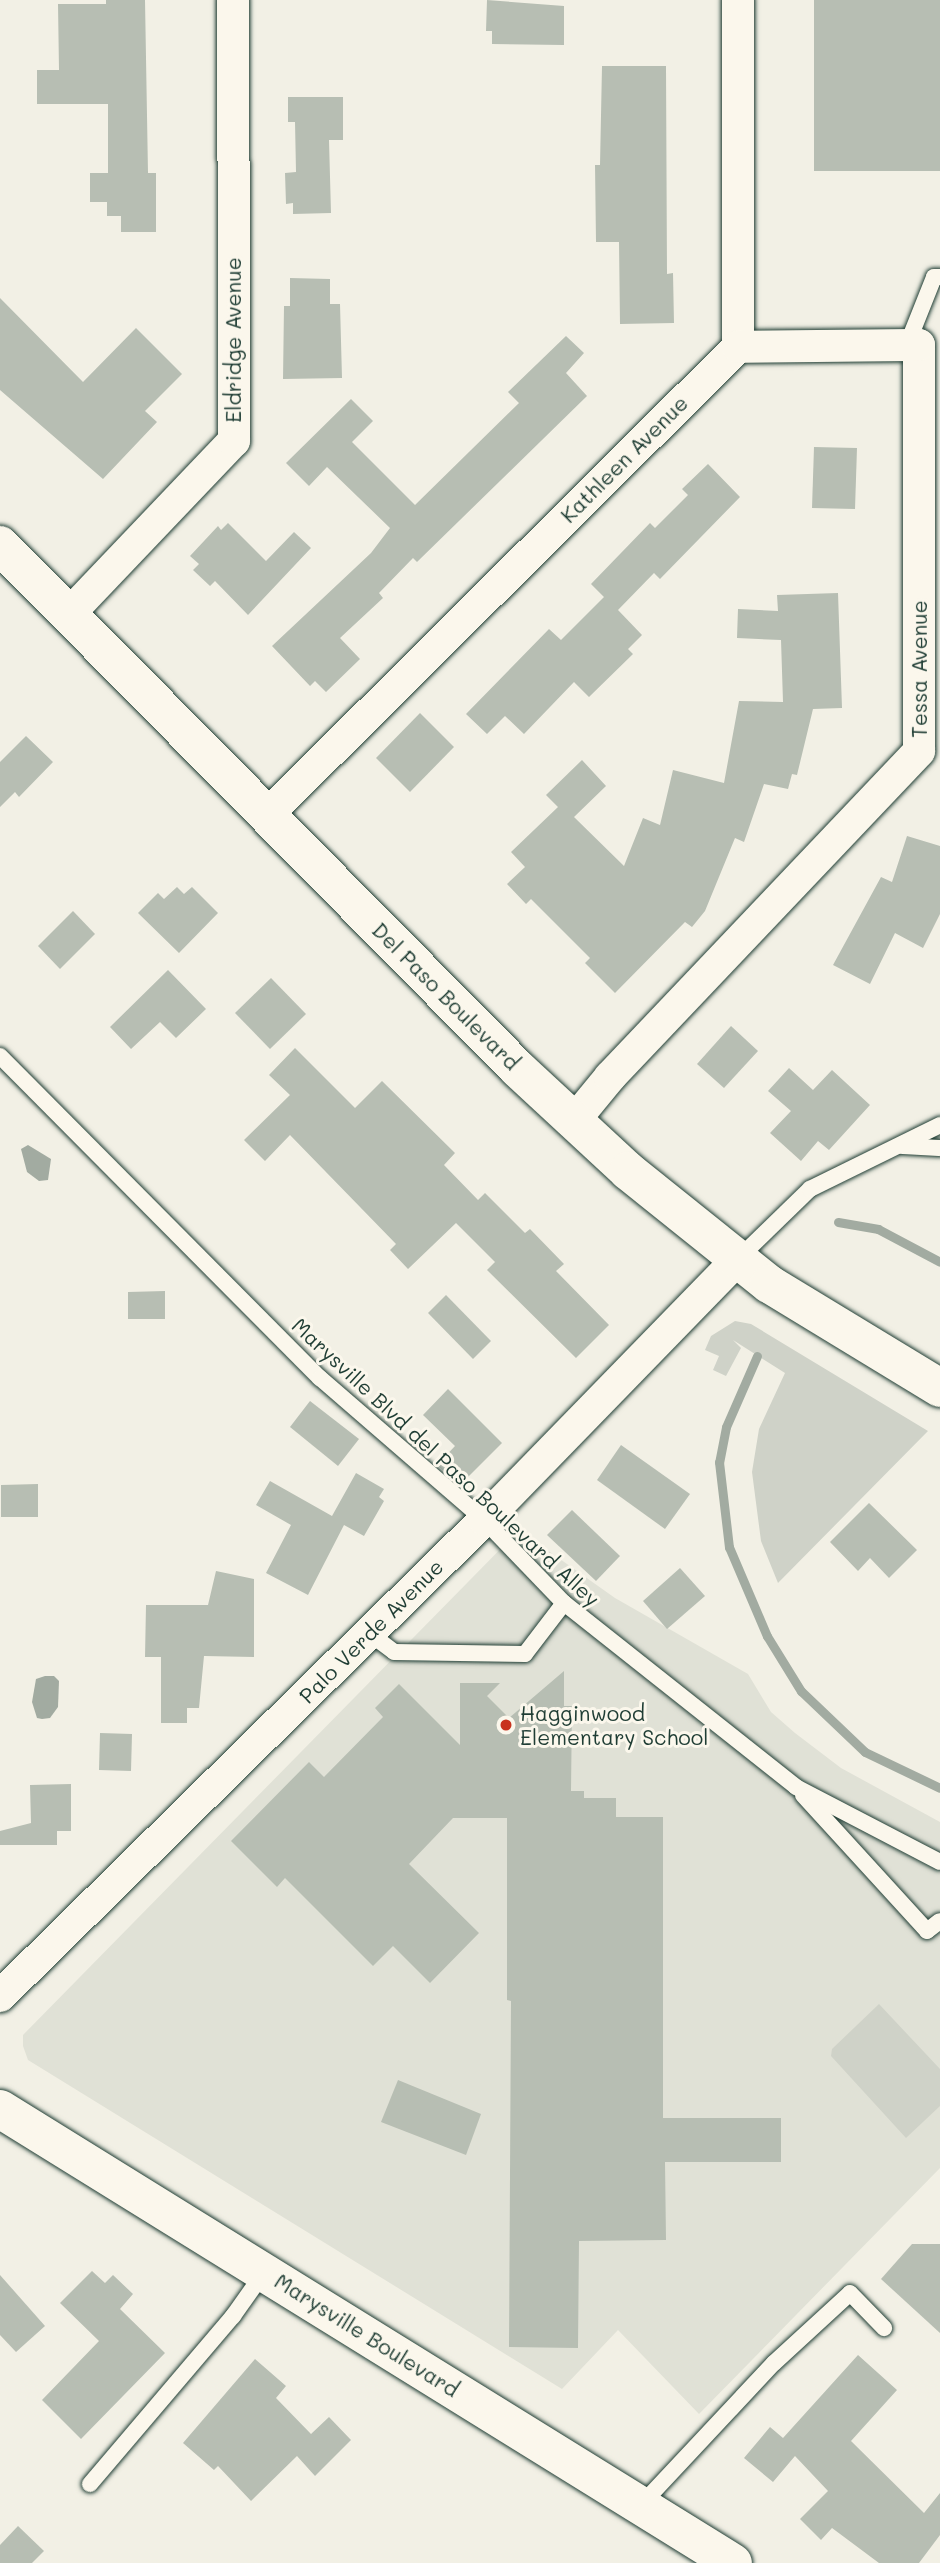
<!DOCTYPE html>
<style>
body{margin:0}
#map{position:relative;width:940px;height:2563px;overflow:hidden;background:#f2f0e5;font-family:Mali,sans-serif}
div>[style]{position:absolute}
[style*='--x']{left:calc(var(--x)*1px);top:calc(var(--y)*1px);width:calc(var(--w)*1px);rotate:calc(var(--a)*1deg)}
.built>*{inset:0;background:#e0e1d6}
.green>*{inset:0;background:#cfd2c8}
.water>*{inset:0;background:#a2aba1}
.stream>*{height:9px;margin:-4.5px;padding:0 4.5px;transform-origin:4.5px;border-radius:4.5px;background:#a2aba1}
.building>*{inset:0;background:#b7beb3}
.roads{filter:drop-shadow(0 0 2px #1f3d34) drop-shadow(0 0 2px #1f3d34)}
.lane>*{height:16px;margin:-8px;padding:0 8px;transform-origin:8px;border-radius:8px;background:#fbf7ec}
.street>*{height:32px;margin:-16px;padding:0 16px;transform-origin:16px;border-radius:16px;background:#fbf7ec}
.secondary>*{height:38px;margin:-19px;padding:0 19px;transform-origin:19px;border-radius:19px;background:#fbf7ec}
.dots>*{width:19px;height:19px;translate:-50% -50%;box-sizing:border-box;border:4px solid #fbf7ec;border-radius:50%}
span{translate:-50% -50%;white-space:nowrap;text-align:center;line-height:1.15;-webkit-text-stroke:6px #fbf7ec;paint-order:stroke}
.street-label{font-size:21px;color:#1f3d34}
.poi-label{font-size:21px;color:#1f3d34}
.left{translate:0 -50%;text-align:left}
</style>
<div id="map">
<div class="built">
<div style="clip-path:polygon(519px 1530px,615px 1598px,748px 1674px,771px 1712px,795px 1733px,841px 1768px,940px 1822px,940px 2168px,699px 2414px,618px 2330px,562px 2389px,28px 2060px,23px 2046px,23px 2035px)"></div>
</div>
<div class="green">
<div style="clip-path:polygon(735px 1321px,751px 1324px,928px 1431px,778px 1583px,761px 1541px,752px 1472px,759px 1429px,785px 1373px,733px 1340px,741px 1348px,726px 1376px,713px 1370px,719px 1356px,705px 1350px,711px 1336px)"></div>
<div style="clip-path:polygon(879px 2004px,940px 2069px,940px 2106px,906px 2138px,831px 2056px,832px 2049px)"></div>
</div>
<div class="water">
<div style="clip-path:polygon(28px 1145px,51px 1159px,48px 1180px,39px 1181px,27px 1172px,21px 1149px)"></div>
<div style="clip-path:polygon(45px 1676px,54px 1676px,59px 1681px,58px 1707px,50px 1718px,42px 1719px,37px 1718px,32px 1702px,36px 1679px)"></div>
</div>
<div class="stream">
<div style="--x:838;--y:1222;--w:41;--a:9.9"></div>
<div style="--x:878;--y:1229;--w:70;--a:28"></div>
<div style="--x:757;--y:1356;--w:77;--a:113.6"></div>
<div style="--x:726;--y:1427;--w:36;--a:101"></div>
<div style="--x:719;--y:1462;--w:86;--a:83.3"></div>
<div style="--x:729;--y:1547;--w:97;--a:66.9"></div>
<div style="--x:767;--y:1636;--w:65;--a:58.3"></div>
<div style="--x:801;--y:1691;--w:88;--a:43.6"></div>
<div style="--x:865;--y:1752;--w:83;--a:25.6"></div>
</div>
<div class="building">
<div style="clip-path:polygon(106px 0,145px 0,148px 173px,156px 173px,156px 232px,121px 232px,121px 216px,107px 216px,107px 202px,90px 202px,90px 173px,108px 173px,108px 104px,37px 104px,37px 70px,59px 70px,58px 4px,106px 4px)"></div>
<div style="clip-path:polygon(487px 0,564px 6px,564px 45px,492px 44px,492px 31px,486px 31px)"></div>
<div style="clip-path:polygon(814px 0,940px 0,940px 171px,814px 171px)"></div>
<div style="clip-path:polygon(602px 66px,666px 66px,667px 274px,673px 273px,674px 323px,620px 324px,619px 242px,596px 242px,595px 165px,600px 165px)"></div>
<div style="clip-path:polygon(288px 97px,343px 97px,343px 140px,329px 140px,331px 213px,293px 214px,293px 203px,286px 204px,285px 173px,296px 172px,295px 122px,288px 122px)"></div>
<div style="clip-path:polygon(290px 278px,330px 279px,330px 304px,340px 304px,342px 378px,283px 379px,284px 306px,290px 306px)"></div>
<div style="clip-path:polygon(0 298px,83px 382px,136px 328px,182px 374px,145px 411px,157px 422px,103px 479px,0 390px)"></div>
<div style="clip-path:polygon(566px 336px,584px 353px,566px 373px,587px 396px,417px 562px,413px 558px,379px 593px,383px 598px,340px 638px,360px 659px,326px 692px,315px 681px,310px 686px,272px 646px,371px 553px,390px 528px,327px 467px,309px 486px,286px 463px,351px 399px,373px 421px,352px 442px,415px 505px,519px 403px,508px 392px)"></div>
<div style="clip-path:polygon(814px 447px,857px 448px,855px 509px,812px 508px)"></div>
<div style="clip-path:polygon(708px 464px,740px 497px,660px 579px,654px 573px,618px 610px,642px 635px,628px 649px,633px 654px,589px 697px,574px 682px,524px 734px,505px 716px,487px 734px,466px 714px,549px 629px,561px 640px,604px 597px,591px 584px,650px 523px,655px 528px,688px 495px,682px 489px)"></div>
<div style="clip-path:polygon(228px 523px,266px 561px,294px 532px,311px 548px,248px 615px,215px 581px,210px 586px,193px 570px,199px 564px,190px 556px,218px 526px,221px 530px)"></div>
<div style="clip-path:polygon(838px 593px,842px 708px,813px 709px,797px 775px,792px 774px,788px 789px,764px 784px,744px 842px,735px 838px,705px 911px,692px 927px,685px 922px,615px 993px,585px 963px,590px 958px,531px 899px,526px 904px,507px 884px,525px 867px,511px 852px,558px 807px,546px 795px,582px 760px,606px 786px,574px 817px,624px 866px,643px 818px,660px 825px,673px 770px,724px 783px,739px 701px,783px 702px,781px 640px,737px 638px,738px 609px,778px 611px,777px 595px)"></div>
<div style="clip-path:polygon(420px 713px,454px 747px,410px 792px,376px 758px)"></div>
<div style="clip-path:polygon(26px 736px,53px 762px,19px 797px,15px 792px,0 807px,0 762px)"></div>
<div style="clip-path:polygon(907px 836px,940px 846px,940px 914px,923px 948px,895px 933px,870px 984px,833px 965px,881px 877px,892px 882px)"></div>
<div style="clip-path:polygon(177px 887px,184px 894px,192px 887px,218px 913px,179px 953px,138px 913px,158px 893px,164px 899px)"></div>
<div style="clip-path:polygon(73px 911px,95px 934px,60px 969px,38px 946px)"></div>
<div style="clip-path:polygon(168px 970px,206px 1009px,176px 1038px,160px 1022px,131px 1049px,110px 1027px)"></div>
<div style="clip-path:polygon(271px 978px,306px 1014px,270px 1049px,235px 1013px)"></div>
<div style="clip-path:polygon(731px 1026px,758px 1051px,724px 1088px,697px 1064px)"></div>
<div style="clip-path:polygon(295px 1048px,355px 1108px,382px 1081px,455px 1153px,444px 1165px,478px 1200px,485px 1193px,525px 1233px,530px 1229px,564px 1264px,556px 1271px,609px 1325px,576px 1358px,487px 1270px,495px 1262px,456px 1223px,408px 1269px,390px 1250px,396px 1244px,290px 1135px,265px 1161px,244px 1140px,290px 1095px,269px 1075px)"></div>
<div style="clip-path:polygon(789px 1068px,813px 1090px,832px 1070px,870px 1105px,829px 1150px,818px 1141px,801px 1161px,770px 1133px,791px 1111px,768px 1091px)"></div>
<div style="clip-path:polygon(165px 1291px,165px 1319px,128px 1319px,128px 1292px)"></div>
<div style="clip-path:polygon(446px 1295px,491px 1341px,473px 1359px,428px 1313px)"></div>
<div style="clip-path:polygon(448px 1389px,502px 1443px,460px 1485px,437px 1465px,455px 1446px,423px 1415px)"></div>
<div style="clip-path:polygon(310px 1401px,359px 1439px,338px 1466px,290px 1427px)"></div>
<div style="clip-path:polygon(621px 1445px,690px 1494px,665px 1529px,597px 1480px)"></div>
<div style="clip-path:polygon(356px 1473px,384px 1489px,379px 1497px,384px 1501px,364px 1536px,344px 1525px,308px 1595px,266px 1573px,291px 1525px,256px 1505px,270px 1481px,332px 1516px)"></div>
<div style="clip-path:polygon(38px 1484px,38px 1517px,1px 1517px,1px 1485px)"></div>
<div style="clip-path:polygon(869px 1503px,917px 1550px,889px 1578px,870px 1558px,858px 1571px,830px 1542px)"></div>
<div style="clip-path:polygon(572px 1510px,620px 1556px,596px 1581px,547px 1535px)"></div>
<div style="clip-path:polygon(680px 1568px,705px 1596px,667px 1629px,643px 1601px)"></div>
<div style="clip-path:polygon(216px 1571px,254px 1579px,254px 1657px,204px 1656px,199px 1708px,187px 1708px,187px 1723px,161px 1723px,161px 1657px,145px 1657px,146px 1605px,208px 1605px)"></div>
<div style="clip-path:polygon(564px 1671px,564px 1706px,572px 1706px,571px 1791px,584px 1791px,584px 1798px,616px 1798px,616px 1817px,663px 1817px,663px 2118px,781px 2118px,781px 2162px,665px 2162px,666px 2240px,579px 2241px,578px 2348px,509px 2347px,511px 2001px,507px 2000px,507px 1818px,453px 1818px,409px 1864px,479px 1933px,430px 1983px,393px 1946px,373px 1966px,285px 1878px,277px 1887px,231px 1841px,309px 1762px,324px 1777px,383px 1717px,375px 1708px,399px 1684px,460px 1745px,460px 1683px,500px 1683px,487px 1696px,509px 1718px)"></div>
<div style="clip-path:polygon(100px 1733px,132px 1734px,131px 1771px,99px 1770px)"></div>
<div style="clip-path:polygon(71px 1784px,71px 1831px,57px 1831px,57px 1845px,0 1845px,0 1831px,31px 1823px,30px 1785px)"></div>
<div style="clip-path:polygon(398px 2080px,481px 2114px,466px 2155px,381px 2122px)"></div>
<div style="clip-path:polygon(912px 2244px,940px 2244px,940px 2333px,881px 2279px)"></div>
<div style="clip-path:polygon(92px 2271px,105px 2283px,113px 2275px,133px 2294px,120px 2309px,165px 2353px,81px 2439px,42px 2400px,99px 2341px,60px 2303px)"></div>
<div style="clip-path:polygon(0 2275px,45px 2326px,16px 2352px,0 2335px)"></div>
<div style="clip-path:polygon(858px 2355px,897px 2390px,851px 2441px,924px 2513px,940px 2493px,940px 2535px,919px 2563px,879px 2563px,832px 2528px,821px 2540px,800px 2519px,828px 2491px,795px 2456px,773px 2482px,744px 2458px,770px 2427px,783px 2438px)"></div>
<div style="clip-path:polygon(255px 2359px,286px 2386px,276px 2398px,311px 2434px,329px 2417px,351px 2440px,315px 2476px,297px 2456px,251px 2501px,218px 2466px,214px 2470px,183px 2443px)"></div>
<div style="clip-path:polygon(18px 2526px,44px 2551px,32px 2563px,0 2563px,0 2545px)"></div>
</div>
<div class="roads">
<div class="lane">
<div style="--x:907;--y:345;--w:73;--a:-68.3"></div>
<div style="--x:934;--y:277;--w:6;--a:0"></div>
<div style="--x:0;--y:1056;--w:454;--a:45.2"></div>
<div style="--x:320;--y:1378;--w:217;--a:40.9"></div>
<div style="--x:484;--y:1520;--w:115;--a:46.1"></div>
<div style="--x:564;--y:1603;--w:296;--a:38.4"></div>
<div style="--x:796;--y:1787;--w:162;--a:27.5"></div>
<div style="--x:902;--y:1146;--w:38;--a:3"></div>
<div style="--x:737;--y:1260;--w:102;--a:-44.2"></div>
<div style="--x:810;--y:1189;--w:145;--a:-26.2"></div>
<div style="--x:369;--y:1633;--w:31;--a:37"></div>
<div style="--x:394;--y:1652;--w:131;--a:0.9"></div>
<div style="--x:525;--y:1654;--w:64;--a:-52.6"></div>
<div style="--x:803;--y:1795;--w:184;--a:47.6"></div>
<div style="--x:927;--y:1931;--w:16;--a:-38"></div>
<div style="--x:90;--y:2484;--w:221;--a:-49.6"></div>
<div style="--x:233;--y:2316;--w:55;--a:-54.6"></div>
<div style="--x:640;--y:2506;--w:196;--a:-46.9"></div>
<div style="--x:774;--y:2363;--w:103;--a:-42.6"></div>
<div style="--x:850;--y:2293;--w:49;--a:45.8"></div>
</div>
<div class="street">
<div style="--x:69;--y:614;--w:239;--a:-46.4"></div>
<div style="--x:234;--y:441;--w:441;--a:-90.1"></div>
<div style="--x:266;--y:816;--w:665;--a:-44.82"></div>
<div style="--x:738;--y:347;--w:347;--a:-90"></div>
<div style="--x:573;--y:1122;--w:58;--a:-50.6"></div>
<div style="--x:610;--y:1077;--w:449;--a:-46.5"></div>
<div style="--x:919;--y:751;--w:406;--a:-90"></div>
<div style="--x:919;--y:345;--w:181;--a:179.4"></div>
<div style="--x:0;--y:1996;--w:679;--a:-44.52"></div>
<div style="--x:484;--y:1520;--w:363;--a:-45.8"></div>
</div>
<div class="secondary">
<div style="--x:0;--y:545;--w:737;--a:45.33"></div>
<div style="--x:518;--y:1069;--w:150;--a:42.8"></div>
<div style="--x:628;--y:1171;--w:181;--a:38.7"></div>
<div style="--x:769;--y:1284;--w:200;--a:31.3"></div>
<div style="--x:0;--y:2109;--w:862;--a:31.77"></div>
</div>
</div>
<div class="dots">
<div style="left:506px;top:1725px;background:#c8321e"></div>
</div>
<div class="street-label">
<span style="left:233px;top:340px;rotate:-90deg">Eldridge Avenue</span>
<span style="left:624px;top:459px;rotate:-45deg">Kathleen Avenue</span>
<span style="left:919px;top:669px;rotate:-90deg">Tessa Avenue</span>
<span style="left:446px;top:996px;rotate:45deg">Del Paso Boulevard</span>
<span style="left:446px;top:1462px;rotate:43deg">Marysville Blvd del Paso Boulevard Alley</span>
<span style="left:371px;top:1631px;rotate:-45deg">Palo Verde Avenue</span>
<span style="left:367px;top:2335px;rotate:32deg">Marysville Boulevard</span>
</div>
<div class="poi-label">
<span class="left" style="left:520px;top:1725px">Hagginwood<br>Elementary School</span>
</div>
</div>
